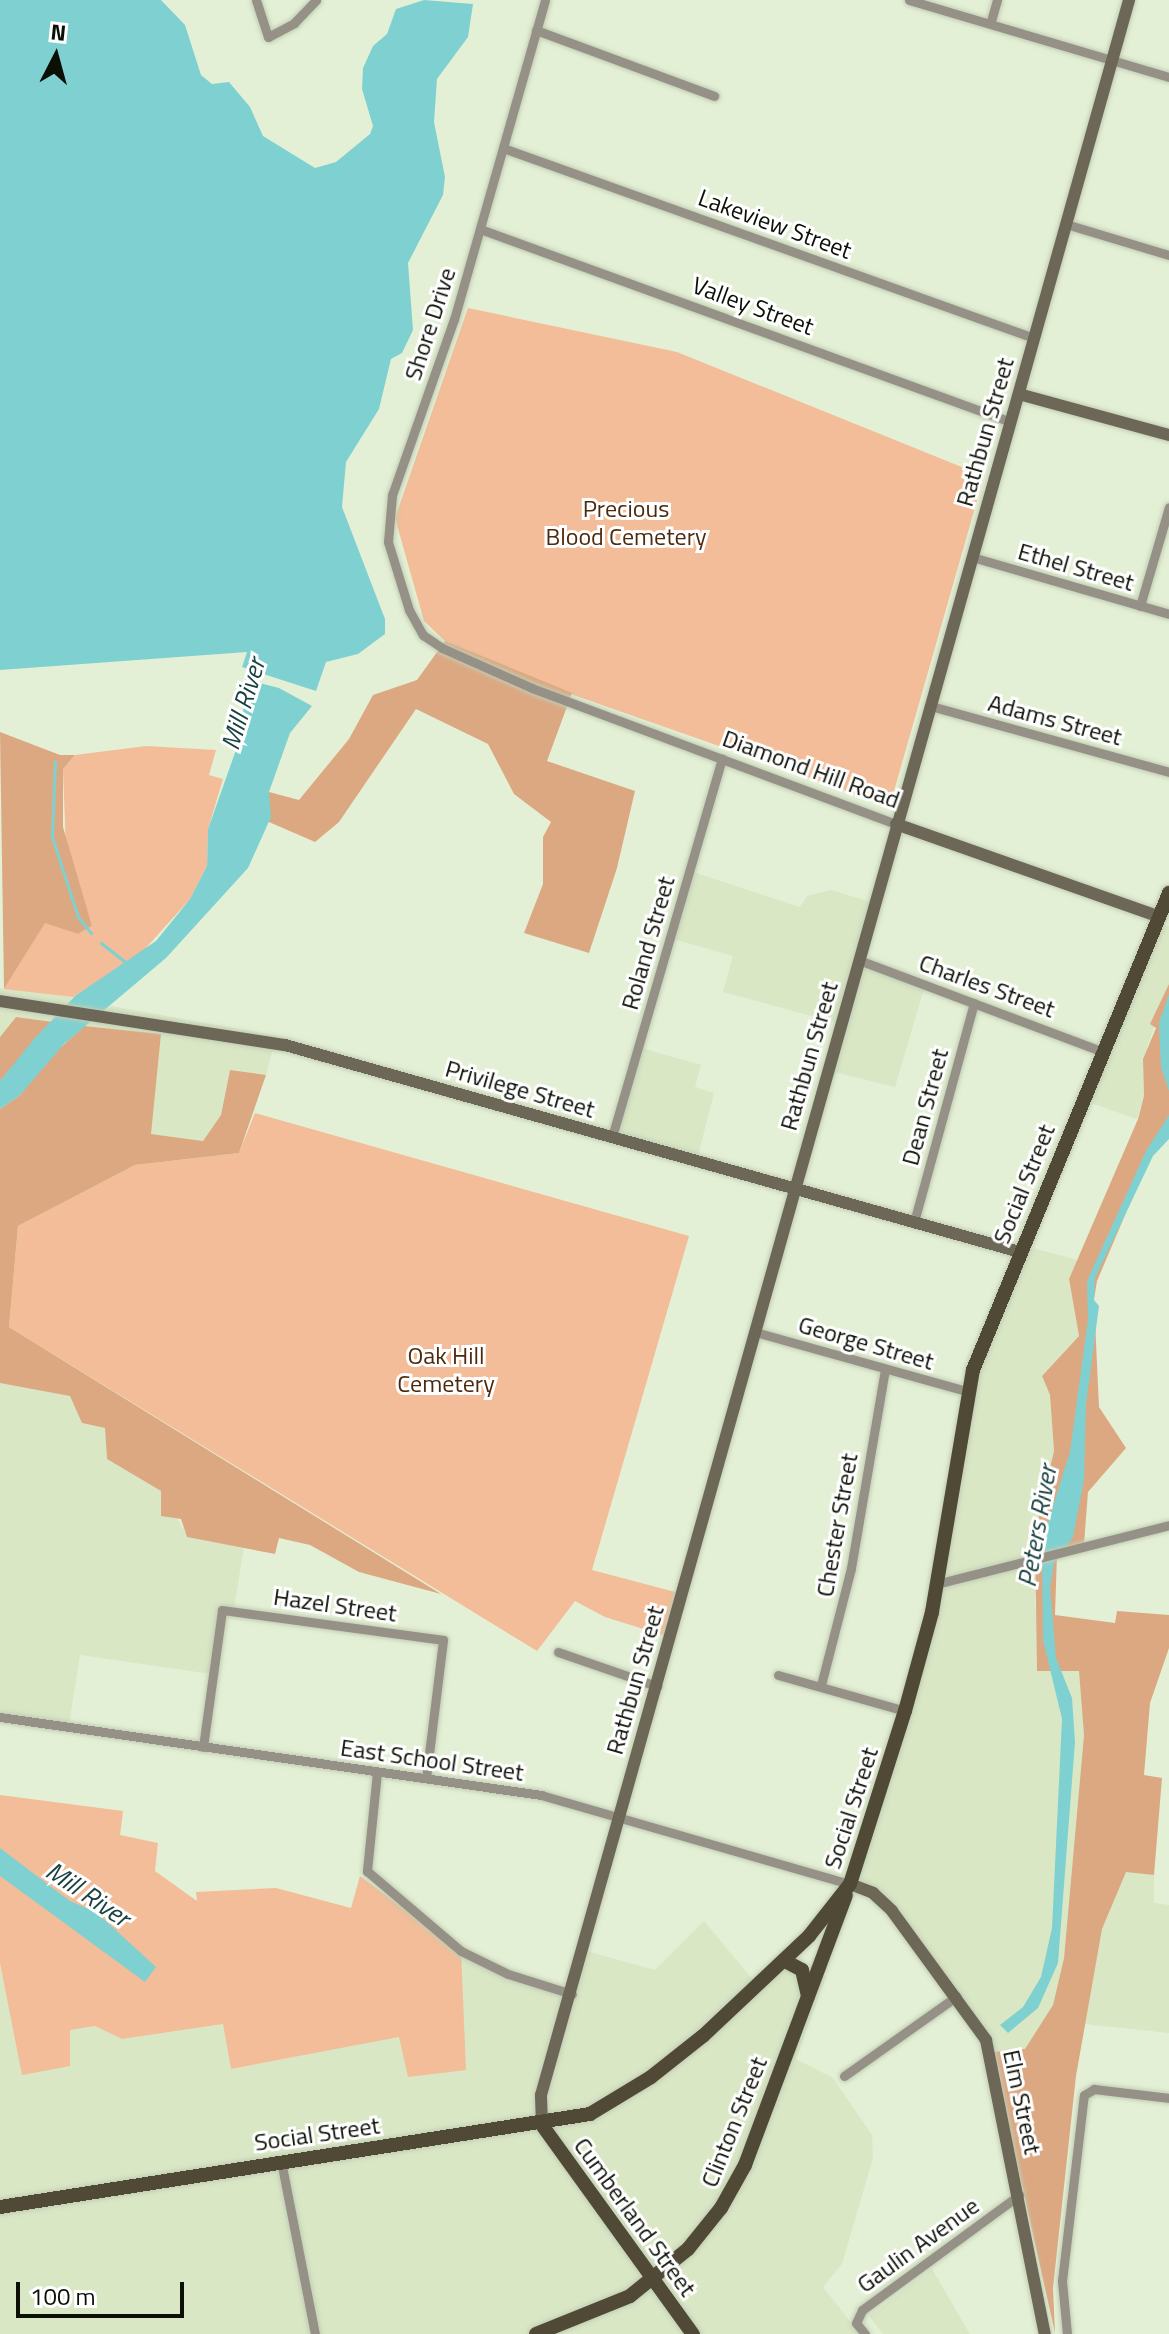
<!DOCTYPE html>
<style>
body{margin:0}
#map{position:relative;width:1169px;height:2334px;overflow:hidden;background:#e4f0d5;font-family:"Titillium Web",sans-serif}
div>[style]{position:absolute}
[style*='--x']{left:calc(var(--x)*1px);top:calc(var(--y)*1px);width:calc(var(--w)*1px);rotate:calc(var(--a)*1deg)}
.built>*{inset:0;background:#d9e7c5}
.green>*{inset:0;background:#f2bd98}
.forest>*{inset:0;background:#dca882}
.water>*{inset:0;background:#7fd1d1}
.stream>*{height:3px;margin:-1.5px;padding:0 1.5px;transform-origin:1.5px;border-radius:1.5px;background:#7fd1d1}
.roads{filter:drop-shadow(0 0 2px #c1ccb4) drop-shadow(0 0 2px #c1ccb4)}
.street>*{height:9px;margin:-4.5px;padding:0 4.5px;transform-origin:4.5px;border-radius:4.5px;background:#959186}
.secondary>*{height:12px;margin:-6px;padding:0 6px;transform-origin:6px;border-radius:6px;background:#6c6756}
.primary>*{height:14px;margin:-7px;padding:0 7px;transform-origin:7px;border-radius:7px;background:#504935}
span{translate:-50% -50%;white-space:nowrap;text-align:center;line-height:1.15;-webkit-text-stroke:6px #fff;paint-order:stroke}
.street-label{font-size:24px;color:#0b0f06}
.park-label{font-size:24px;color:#4d2a0d}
.water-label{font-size:26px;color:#1a4141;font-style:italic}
.north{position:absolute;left:16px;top:16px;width:80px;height:80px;-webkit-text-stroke:6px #fff;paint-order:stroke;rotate:6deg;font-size:22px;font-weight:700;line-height:32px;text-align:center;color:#0b0f06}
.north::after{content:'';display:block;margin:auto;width:28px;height:36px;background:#0b0f06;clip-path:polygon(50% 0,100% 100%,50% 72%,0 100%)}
.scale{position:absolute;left:16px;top:2282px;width:168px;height:36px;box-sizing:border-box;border:4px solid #0b0f06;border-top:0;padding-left:10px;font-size:24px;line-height:28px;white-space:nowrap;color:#0b0f06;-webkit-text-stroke:6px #fff;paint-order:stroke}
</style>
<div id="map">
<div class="built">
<div style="clip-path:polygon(690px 871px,800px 907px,807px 896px,831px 890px,877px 904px,860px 958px,926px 982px,895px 1087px,830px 1071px,841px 1024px,723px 992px,733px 956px,670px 938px)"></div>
<div style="clip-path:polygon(1157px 926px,1169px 926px,1169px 984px,1143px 1059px,1144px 1096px,1137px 1119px,1082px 1100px)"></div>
<div style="clip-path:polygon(0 988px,73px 997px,53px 1022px,16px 1017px,0 1037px)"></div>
<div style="clip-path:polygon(111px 1006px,276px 1036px,266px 1075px,230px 1070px,221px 1115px,203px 1141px,150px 1134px,161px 1035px,84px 1026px)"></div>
<div style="clip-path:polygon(638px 1047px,701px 1065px,695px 1087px,714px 1093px,696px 1164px,610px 1139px)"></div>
<div style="clip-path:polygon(1025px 1246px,1078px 1260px,1069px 1279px,1079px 1336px,1042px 1376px,1050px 1395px,1054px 1451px,1035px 1601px,1037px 1621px,1079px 1670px,1084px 1735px,1064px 1958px,1053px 2005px,1025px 2050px,992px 2052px,890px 1911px,863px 1890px,853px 1873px,929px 1620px,967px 1393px)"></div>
<div style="clip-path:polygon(0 1383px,71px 1395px,82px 1423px,105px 1428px,107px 1459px,161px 1491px,188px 1537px,244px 1546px,233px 1616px,221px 1614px,211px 1674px,80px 1655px,69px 1725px,0 1715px)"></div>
<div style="clip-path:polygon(1126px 1871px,1154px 1875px,1154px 1903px,1169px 1905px,1169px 2033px,1084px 2024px,1102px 1929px)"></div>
<div style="clip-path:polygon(704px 1921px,758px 1986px,785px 1959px,826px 1977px,796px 2059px,833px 2078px,872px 2135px,873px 2158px,842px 2264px,823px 2287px,860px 2334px,0 2334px,0 1963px,70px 2030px,95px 2026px,122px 2039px,223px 2024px,231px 2069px,400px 2036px,408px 2077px,461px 1951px,571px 1992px,586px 1951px,655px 1970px)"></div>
<div style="clip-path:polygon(932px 2269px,970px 2334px,883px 2334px,869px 2316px)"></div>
</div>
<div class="green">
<div style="clip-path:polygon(468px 308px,677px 352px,984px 476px,894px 791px,876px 801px,522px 677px,445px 641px,424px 621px,395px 518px)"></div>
<div style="clip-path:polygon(146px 746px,216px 750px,209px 775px,223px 779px,208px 829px,207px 866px,190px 899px,136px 959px,73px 997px,4px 989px,45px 922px,78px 934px,92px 926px,66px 850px,63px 769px,75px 755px)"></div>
<div style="clip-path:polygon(255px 1113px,689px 1236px,592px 1570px,679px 1593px,669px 1637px,605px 1617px,575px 1601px,537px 1651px,9px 1327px,18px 1226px,135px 1165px,239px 1153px)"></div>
<div style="clip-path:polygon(0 1795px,123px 1811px,120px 1835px,158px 1843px,155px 1871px,197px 1901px,196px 1892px,276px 1888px,351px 1908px,360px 1876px,461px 1951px,466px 2070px,408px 2077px,399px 2037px,231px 2069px,223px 2024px,122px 2039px,95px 2026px,70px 2030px,70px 2066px,22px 2075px,0 1963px)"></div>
</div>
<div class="forest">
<div style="clip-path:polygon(445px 641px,572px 693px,547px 761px,635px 791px,617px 868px,589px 953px,524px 933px,543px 884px,543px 837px,551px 822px,514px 794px,488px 744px,416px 709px,339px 822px,315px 842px,269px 822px,269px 792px,299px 800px,349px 739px,373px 695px,417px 680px)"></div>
<div style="clip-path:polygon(0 732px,60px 755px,75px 755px,63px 769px,63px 827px,92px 926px,78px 934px,45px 923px,4px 989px)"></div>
<div style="clip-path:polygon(1169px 984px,1169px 1138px,1151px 1154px,1097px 1281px,1094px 1299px,1099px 1407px,1126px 1448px,1088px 1492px,1084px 1544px,1057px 1554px,1055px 1615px,1115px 1623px,1117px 1611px,1169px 1615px,1169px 1648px,1150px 1703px,1144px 1775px,1162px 1778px,1154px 1875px,1126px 1872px,1102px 1929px,1076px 2076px,1053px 2288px,1055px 2333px,992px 2052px,1025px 2049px,1053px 2005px,1064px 1958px,1084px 1735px,1079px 1671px,1037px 1671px,1035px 1533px,1054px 1451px,1050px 1395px,1042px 1376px,1079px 1336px,1069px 1279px,1138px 1119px,1144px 1096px,1143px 1059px,1156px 1028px,1150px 1024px)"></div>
<div style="clip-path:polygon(16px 1017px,53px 1022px,0 1081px,0 1037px)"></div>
<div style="clip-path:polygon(84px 1026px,161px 1034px,151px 1134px,203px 1141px,221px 1115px,230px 1070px,266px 1075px,239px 1153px,135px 1165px,18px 1226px,9px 1327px,441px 1594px,359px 1572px,310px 1545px,279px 1538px,275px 1554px,187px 1537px,181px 1519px,161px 1516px,161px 1491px,107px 1459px,105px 1428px,82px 1423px,70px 1396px,0 1383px,0 1109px,20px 1095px,46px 1061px)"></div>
</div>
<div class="water">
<div style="clip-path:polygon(0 0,161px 0,185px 25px,201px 75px,212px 84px,229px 82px,250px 107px,263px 136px,315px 168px,336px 162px,370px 134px,373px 126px,362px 89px,363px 68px,373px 46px,387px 34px,396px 9px,424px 0,473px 4px,468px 37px,437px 79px,434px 122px,445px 177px,443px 195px,408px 263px,413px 330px,402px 353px,391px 359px,379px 409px,346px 462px,342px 507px,385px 619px,385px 634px,358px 654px,326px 662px,316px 691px,242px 667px,247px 652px,0 670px)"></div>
<div style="clip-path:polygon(245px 679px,279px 688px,312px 706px,290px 733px,269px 792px,271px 817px,248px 868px,166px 958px,64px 1044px,20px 1095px,0 1109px,0 1081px,34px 1039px,75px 996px,156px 941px,190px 899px,207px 866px,208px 829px,242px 733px)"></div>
<div style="clip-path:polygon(1169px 994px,1169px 1091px,1161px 1067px,1159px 1023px)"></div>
<div style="clip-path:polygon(1169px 1115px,1169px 1139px,1153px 1156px,1095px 1278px,1094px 1300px,1099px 1306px,1086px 1404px,1084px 1480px,1073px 1537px,1054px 1563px,1050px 1588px,1056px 1658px,1072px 1698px,1075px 1742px,1058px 1963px,1038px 2008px,1008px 2033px,1000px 2025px,1023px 2007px,1041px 1977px,1052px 1928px,1062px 1719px,1043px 1640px,1042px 1541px,1070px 1452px,1088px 1319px,1087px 1281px,1146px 1151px)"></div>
<div style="clip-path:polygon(0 1848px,70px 1901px,96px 1912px,156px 1967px,145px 1982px,0 1876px)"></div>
</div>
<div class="stream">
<div style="--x:55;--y:761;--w:76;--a:92.3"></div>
<div style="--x:52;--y:837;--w:84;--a:72"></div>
<div style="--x:78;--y:917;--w:21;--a:51"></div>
<div style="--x:101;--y:943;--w:37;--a:38"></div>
</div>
<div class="roads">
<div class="street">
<div style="--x:256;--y:0;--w:39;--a:72"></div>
<div style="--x:268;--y:37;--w:30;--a:-28"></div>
<div style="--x:294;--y:23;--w:32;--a:-46"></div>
<div style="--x:545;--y:0;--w:332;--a:105.9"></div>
<div style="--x:454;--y:319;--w:187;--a:109.4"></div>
<div style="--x:392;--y:495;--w:47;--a:94.9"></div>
<div style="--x:388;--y:542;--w:71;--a:72.8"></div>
<div style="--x:409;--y:610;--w:29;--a:61"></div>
<div style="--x:423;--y:635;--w:23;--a:34"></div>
<div style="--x:442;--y:648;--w:98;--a:24"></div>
<div style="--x:532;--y:688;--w:389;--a:20.5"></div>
<div style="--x:909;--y:0;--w:271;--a:16.5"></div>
<div style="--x:991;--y:21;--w:22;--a:-74"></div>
<div style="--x:536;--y:30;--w:190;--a:20.3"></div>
<div style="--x:503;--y:148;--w:564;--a:19.69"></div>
<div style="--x:1066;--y:224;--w:108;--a:16.8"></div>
<div style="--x:480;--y:229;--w:565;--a:19.97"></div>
<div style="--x:972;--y:557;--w:205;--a:16.1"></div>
<div style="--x:1140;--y:606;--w:103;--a:-73.7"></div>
<div style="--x:931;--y:706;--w:247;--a:15.5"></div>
<div style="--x:859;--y:960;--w:259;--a:20.6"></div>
<div style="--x:612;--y:1137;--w:394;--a:-73.8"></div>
<div style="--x:914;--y:1222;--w:227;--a:-74.7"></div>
<div style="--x:755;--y:1332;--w:220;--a:15.6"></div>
<div style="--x:936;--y:1584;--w:240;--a:-14.2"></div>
<div style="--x:558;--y:1652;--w:105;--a:19"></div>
<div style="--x:778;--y:1675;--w:132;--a:15.8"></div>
<div style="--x:821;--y:1685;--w:121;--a:-75.6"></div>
<div style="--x:851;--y:1568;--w:201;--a:-80.3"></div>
<div style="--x:0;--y:1717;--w:547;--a:8.2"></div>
<div style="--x:541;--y:1795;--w:322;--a:16.1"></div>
<div style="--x:203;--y:1747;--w:138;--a:-82.1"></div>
<div style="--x:222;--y:1610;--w:223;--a:7.7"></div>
<div style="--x:443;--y:1640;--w:139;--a:97"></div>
<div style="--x:377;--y:1772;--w:100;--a:95.8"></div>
<div style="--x:367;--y:1871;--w:123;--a:40.4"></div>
<div style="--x:461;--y:1951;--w:52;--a:26.1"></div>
<div style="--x:508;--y:1974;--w:67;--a:17.4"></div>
<div style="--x:844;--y:2076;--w:138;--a:-35.3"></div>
<div style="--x:281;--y:2161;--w:176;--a:78.9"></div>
<div style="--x:865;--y:2334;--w:14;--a:-129"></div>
<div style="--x:856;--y:2323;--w:14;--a:-65"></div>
<div style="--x:862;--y:2310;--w:195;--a:-36.2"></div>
<div style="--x:1067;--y:2334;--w:53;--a:-95.4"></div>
<div style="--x:1062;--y:2281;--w:187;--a:-83.3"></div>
<div style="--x:1084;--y:2095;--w:12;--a:-31"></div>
<div style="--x:1094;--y:2089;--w:76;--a:6.8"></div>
</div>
<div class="secondary">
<div style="--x:1019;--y:394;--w:156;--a:15.3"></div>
<div style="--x:896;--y:824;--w:280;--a:19.4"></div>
<div style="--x:0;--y:1001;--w:288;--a:8.8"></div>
<div style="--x:285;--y:1045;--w:764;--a:15.73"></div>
<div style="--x:850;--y:1884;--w:25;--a:21"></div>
<div style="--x:873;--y:1893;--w:26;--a:43"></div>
<div style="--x:892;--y:1911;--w:160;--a:53.9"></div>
<div style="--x:986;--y:2040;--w:300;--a:78.7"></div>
<div style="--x:542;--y:2125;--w:30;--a:-92"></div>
<div style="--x:541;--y:2095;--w:2176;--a:-74.32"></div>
</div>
<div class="primary">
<div style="--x:785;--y:1961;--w:19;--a:28"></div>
<div style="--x:802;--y:1970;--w:27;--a:77"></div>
<div style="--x:542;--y:2125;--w:258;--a:54.2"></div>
<div style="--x:0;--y:2207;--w:597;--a:-8.96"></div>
<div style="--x:590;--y:2114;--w:71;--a:-31.2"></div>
<div style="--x:651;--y:2077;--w:66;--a:-38.3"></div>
<div style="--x:703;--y:2036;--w:146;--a:-43.3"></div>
<div style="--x:809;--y:1936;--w:66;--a:-51.7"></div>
<div style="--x:850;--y:1884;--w:182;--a:-72.4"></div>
<div style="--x:905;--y:1711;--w:103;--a:-74.7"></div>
<div style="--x:932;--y:1612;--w:245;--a:-80.4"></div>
<div style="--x:973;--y:1370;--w:516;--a:-67.66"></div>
<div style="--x:536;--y:2334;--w:101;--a:-22"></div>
<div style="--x:630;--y:2296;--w:75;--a:-39"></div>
<div style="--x:688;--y:2249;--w:53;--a:-51.2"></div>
<div style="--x:721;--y:2208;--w:49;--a:-60.8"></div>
<div style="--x:745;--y:2165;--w:288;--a:-69.5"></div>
</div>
</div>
<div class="street-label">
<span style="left:775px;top:224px;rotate:20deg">Lakeview Street</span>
<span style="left:753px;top:306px;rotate:20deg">Valley Street</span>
<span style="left:430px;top:324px;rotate:-72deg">Shore Drive</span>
<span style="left:985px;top:432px;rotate:-74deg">Rathbun Street</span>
<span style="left:1076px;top:567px;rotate:16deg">Ethel Street</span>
<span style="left:1055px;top:720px;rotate:15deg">Adams Street</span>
<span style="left:811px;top:769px;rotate:20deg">Diamond Hill Road</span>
<span style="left:648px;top:943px;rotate:-74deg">Roland Street</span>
<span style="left:987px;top:986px;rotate:20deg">Charles Street</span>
<span style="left:809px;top:1056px;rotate:-74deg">Rathbun Street</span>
<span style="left:520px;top:1089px;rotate:16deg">Privilege Street</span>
<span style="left:925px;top:1107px;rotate:-75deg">Dean Street</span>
<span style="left:1024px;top:1184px;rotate:-68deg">Social Street</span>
<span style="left:866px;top:1343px;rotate:16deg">George Street</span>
<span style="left:837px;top:1525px;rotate:-80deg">Chester Street</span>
<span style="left:335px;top:1605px;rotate:8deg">Hazel Street</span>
<span style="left:635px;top:1680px;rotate:-74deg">Rathbun Street</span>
<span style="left:432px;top:1760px;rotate:8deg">East School Street</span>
<span style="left:851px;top:1808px;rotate:-72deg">Social Street</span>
<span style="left:1022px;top:2102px;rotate:78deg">Elm Street</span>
<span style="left:734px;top:2122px;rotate:-68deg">Clinton Street</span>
<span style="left:317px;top:2134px;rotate:-8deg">Social Street</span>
<span style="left:635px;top:2217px;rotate:54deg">Cumberland Street</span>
<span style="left:918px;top:2245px;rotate:-36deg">Gaulin Avenue</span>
</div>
<div class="park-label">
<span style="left:626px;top:523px">Precious<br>Blood Cemetery</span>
<span style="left:446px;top:1370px">Oak Hill<br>Cemetery</span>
</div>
<div class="water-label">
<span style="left:243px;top:704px;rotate:-73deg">Mill River</span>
<span style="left:1037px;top:1526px;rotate:-80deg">Peters River</span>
<span style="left:88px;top:1894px;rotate:34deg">Mill River</span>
</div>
<div class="north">N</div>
<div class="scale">100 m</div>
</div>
